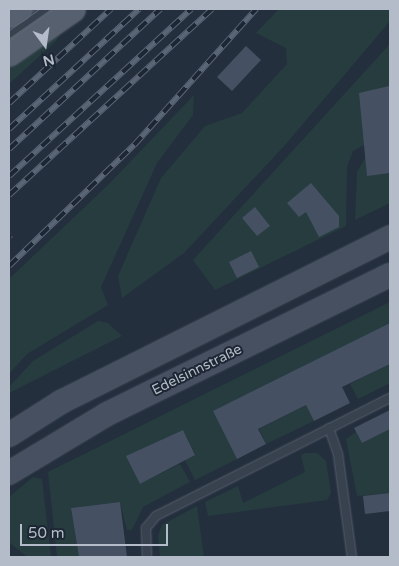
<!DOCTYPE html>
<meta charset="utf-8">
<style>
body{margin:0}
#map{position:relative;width:399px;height:566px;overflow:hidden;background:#242f3e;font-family:"Varela Round",sans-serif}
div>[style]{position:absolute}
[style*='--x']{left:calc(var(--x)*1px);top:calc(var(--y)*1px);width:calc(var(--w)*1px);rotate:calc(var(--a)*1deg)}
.green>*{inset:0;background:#263c3f}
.building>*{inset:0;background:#455162}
.roads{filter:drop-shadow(0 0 1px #565f6c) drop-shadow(0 0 1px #565f6c)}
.service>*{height:8px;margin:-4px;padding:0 4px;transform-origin:4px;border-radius:4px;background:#38414e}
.secondary>*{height:22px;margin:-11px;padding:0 11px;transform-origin:11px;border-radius:11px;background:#465061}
.primary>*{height:25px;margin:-12.5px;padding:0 12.5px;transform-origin:12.5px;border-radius:12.5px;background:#56606e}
.tram>*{height:1px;margin:-0.5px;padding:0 0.5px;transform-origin:0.5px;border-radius:0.5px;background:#5a6575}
.rail>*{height:5.5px;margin-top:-2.75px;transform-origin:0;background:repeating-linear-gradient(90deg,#1d2633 0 11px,#5a6575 0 22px);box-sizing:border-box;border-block:1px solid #5a6575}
span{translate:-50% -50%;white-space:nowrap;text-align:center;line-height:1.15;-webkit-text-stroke:4px #1d2633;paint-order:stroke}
.street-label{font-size:14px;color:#b4bcc9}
.frame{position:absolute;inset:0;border:10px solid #b4bcc9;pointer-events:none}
.north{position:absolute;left:20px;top:20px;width:50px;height:50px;-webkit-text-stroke:4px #1d2633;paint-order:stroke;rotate:166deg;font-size:14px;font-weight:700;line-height:20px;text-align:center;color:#b4bcc9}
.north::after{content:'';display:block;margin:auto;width:18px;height:22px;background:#b4bcc9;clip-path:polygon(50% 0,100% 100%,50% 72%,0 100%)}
.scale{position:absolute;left:20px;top:524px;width:148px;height:22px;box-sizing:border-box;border:2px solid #b4bcc9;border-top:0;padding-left:6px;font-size:15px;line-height:18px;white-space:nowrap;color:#b4bcc9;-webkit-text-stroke:4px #1d2633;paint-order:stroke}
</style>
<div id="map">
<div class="green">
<div style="clip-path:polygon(279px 9px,390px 9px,390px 21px,286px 144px,184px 253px,122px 298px,118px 276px,161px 178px,205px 126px,242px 113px,287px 64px,286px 48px,256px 33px)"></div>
<div style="clip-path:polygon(62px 30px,56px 41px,9px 84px,9px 63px)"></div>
<div style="clip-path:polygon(390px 44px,390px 203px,355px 220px,357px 172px,373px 144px,362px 146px,353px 151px,347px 167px,346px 226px,215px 290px,193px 260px)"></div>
<div style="clip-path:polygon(194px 95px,193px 115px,157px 163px,101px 287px,108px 305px,27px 354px,9px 374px,9px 279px,109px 184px)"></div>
<div style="clip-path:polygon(390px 302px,390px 323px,214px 411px,237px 459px,195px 480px,185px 460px,195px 454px,183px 430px,127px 456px,140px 484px,180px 464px,190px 482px,143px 507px,132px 530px,127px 530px,120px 502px,71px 508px,79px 557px,57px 557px,48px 472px)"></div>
<div style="clip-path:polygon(98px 321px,108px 323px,122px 336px,9px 393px,9px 387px,33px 361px)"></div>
<div style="clip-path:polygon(389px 364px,390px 383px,358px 399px,350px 384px)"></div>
<div style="clip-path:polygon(306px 405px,314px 421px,266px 444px,259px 429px)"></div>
<div style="clip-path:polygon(390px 429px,390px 493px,357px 496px,346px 439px,356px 432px,362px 443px)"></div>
<div style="clip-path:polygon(306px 453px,317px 453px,326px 461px,331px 493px,327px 500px,208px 516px,205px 502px,238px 486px,243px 503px,305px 472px,301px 455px)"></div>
<div style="clip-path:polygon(33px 477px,42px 479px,51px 557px,27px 557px,9px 542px,9px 497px)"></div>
<div style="clip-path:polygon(197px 506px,204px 557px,160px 557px,158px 536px,162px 525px)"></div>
</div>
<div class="building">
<div style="clip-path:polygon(246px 46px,261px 60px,232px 91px,217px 77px)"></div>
<div style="clip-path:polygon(389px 86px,390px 173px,367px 176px,359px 93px)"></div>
<div style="clip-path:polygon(311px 183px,339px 216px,339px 227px,319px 237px,306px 212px,299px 217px,287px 203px)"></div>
<div style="clip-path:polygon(255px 207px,270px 226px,257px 236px,242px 218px)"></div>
<div style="clip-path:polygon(251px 251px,259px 267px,237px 278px,229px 262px)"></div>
<div style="clip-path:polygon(390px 323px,390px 364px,342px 387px,350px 403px,314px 421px,306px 405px,258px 429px,266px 444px,237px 459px,213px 411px)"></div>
<div style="clip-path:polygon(390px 410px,390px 429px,362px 443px,354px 428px)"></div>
<div style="clip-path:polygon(183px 430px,195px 455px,140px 484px,126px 456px)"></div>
<div style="clip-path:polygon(390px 493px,390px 511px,365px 514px,363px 496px)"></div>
<div style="clip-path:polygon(120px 502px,127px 557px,79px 557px,71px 508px)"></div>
</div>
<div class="roads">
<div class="service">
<div style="--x:9;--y:34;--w:44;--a:-34.8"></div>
<div style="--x:329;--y:428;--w:28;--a:71"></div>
<div style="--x:338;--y:454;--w:104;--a:82.3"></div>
<div style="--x:147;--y:557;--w:29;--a:-92"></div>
<div style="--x:146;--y:528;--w:16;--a:-50"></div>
<div style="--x:156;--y:516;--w:262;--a:-26.8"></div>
</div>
<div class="secondary">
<div style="--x:9;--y:435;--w:62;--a:-32.4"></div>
<div style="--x:61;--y:402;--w:368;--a:-26.6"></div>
<div style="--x:9;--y:473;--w:114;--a:-31"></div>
<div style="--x:107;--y:414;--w:315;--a:-26.2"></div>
</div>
<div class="primary">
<div style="--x:9;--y:15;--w:12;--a:-31"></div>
<div style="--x:9;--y:53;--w:77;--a:-34.9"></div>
</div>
</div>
<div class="tram">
<div style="--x:9;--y:30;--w:37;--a:-35"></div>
<div style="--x:9;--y:41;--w:54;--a:-36"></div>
</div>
<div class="rail">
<div style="--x:9;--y:103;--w:139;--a:-42.7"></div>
<div style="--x:9;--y:129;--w:177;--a:-42.7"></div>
<div style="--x:9;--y:149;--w:206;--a:-42.8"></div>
<div style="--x:9;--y:176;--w:247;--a:-42.5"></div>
<div style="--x:9;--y:195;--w:275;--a:-42.5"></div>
<div style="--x:9;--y:237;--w:2;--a:-63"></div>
<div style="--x:9;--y:266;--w:174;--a:-44.1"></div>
<div style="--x:134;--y:145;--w:183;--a:-48.1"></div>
</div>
<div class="street-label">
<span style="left:197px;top:370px;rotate:-26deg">Edelsinnstraße</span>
</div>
<div class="frame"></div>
<div class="north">N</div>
<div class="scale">50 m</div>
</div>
